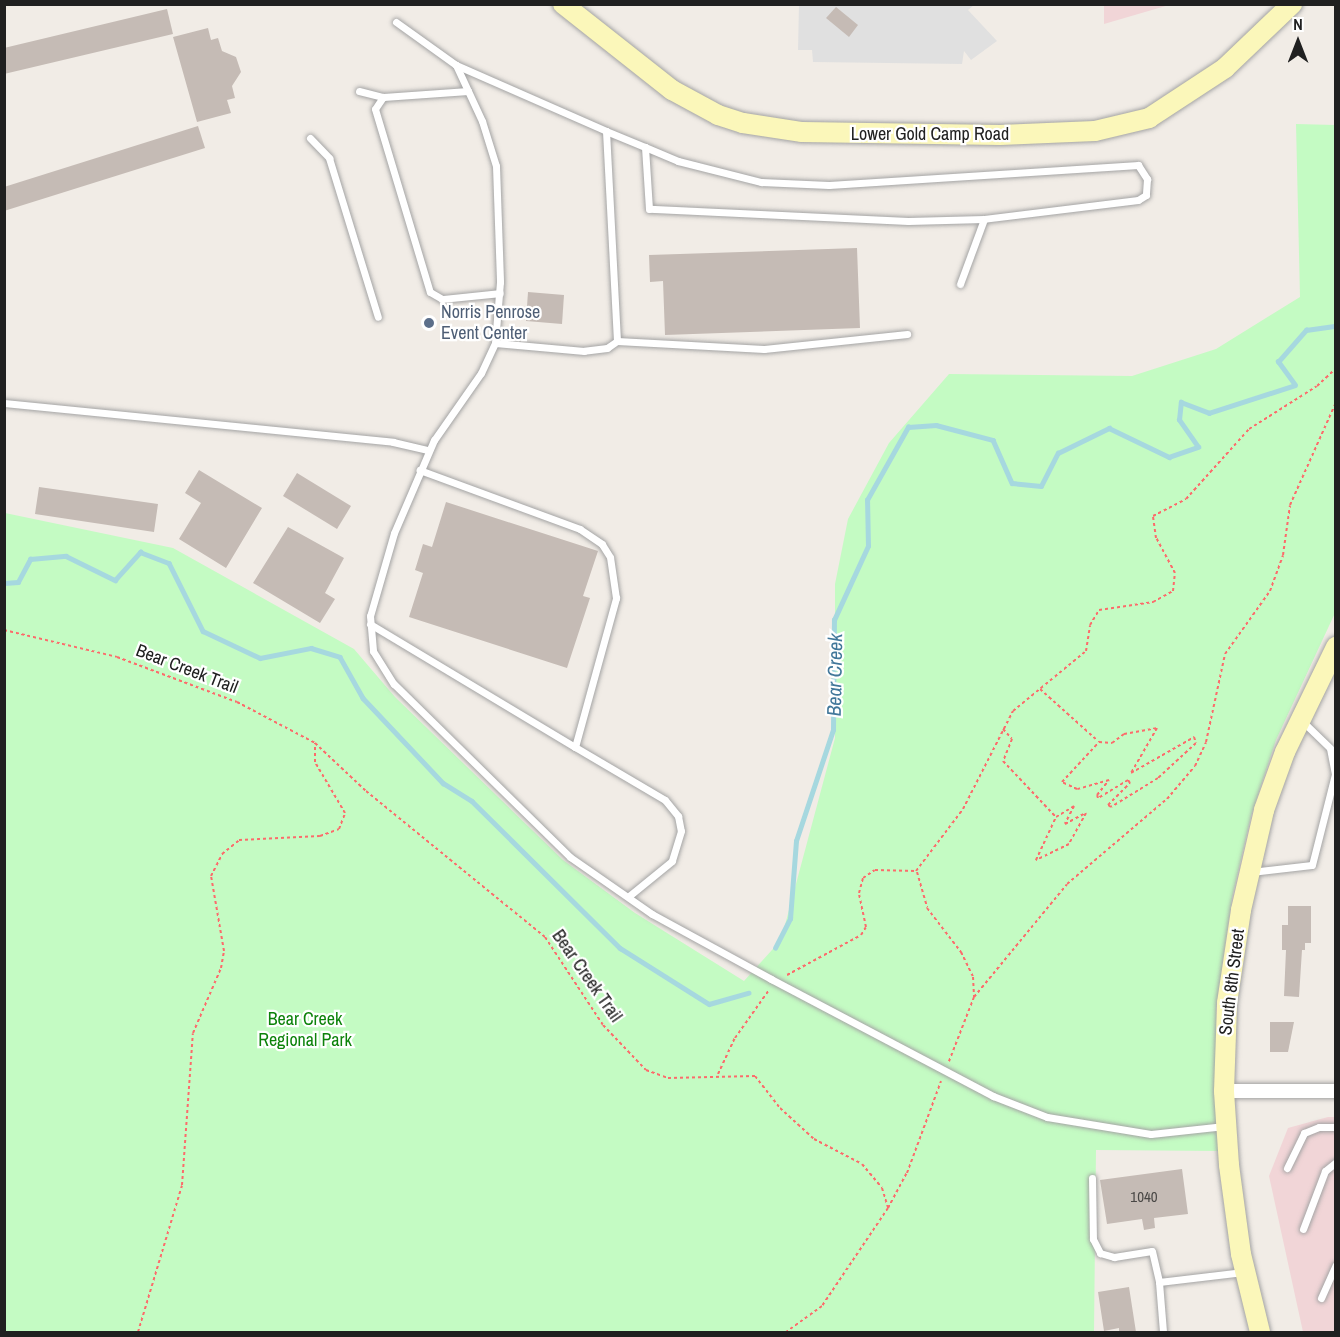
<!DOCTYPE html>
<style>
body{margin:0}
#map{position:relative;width:1340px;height:1337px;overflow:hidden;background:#f1ece6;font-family:"Archivo Narrow",sans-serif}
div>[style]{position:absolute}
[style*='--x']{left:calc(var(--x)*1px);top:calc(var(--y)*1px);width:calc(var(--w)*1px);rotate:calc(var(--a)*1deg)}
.commercial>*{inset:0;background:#f1d5d7}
.park>*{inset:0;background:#c4fbc3}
.parking>*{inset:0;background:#e0e0e0}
.stream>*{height:4.5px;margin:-2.25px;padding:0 2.25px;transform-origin:2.25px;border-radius:2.25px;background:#a6d8df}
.building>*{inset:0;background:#c5bbb5}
.path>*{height:2px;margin-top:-1px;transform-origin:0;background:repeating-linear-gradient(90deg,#fc6b6b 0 3px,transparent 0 6px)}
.roads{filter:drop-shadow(0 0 2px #a4a4a4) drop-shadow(0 0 2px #a4a4a4)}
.lane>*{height:7px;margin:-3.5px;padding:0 3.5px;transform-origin:3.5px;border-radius:3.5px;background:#fff}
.street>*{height:14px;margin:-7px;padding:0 7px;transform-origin:7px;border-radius:7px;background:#fff}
.secondary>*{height:20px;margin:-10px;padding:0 10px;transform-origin:10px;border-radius:10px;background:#fbf7ba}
.dots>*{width:16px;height:16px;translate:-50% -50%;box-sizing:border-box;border:3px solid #fff;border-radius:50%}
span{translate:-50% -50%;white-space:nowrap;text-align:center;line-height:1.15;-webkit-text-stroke:4.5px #fff;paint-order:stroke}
.number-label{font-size:15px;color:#494745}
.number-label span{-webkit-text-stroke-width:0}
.street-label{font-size:18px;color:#202020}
.service-label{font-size:18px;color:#4e5e75}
.left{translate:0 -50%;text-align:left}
.park-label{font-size:18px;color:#0c820a}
.water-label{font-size:20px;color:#41779a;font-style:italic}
.frame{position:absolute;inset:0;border:6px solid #202020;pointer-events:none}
.north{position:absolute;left:1268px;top:12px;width:60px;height:60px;-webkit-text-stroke:4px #fff;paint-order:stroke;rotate:0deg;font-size:16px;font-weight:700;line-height:24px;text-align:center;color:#202020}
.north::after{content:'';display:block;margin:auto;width:21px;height:27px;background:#202020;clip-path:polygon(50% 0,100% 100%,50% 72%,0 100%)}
</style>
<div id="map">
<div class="commercial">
<div style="clip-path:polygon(1104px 5px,1104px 4px,1169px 5px,1104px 24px)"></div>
<div style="clip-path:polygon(1328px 1117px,1335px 1117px,1335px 1332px,1303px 1332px,1269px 1176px,1288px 1128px)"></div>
</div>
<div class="park">
<div style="clip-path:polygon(1296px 124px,1335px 125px,1335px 613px,1276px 740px,1251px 816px,1232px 898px,1216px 1008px,1221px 1151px,1096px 1150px,1094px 1332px,5px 1332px,5px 513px,173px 548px,354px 649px,395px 697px,563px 860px,635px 913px,744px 981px,781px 940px,835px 738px,835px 584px,848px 519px,889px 443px,949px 374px,1132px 376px,1216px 349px,1300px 297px)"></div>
</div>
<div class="parking">
<div style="clip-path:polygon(799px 4px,974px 5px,968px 10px,997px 41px,971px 60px,964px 51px,962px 64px,813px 62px,812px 50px,798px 50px)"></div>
</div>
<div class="stream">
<div style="--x:4;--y:583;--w:14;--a:-4"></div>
<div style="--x:18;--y:582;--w:26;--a:-62"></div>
<div style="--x:30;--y:559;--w:36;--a:-5"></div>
<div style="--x:66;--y:556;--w:55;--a:26.1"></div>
<div style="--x:115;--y:580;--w:38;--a:-48"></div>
<div style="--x:140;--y:552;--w:31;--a:21"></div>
<div style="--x:169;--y:563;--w:76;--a:63.4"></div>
<div style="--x:203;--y:631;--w:63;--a:25.3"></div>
<div style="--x:260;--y:658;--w:52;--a:-11.1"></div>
<div style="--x:311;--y:648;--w:30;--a:17"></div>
<div style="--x:340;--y:657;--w:47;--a:60.7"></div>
<div style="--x:363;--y:698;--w:117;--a:46.7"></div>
<div style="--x:443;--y:783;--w:34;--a:32"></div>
<div style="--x:472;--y:801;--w:209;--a:44.8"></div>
<div style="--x:620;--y:948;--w:105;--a:32.2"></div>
<div style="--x:709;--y:1004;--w:41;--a:-15.8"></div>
<div style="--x:775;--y:948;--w:33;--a:-63"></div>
<div style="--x:790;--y:919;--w:78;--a:-85.6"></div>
<div style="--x:796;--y:841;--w:117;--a:-71.6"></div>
<div style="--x:833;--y:730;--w:110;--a:-89.5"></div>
<div style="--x:834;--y:620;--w:81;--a:-65.3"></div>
<div style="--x:868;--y:546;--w:46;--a:-91.2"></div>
<div style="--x:867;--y:500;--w:84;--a:-60.7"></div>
<div style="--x:908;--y:427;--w:28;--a:-4"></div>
<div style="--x:936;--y:425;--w:59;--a:14.7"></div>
<div style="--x:993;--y:440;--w:47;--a:66.2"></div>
<div style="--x:1012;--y:483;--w:29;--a:6"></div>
<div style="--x:1041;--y:486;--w:37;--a:-63"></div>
<div style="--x:1058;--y:453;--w:57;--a:-26.1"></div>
<div style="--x:1109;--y:428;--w:67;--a:25.8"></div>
<div style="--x:1169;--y:457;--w:31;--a:-19"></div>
<div style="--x:1198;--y:447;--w:33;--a:-125"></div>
<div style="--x:1179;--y:420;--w:18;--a:-84"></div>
<div style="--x:1181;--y:402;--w:30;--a:21"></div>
<div style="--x:1209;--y:413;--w:90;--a:-18"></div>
<div style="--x:1295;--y:385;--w:29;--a:-126"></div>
<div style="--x:1278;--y:362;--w:43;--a:-48.8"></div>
<div style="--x:1306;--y:330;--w:30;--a:-8"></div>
</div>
<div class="building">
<div style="clip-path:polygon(836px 7px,858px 25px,849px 37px,826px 18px)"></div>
<div style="clip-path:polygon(167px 9px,173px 34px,4px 74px,4px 48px)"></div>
<div style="clip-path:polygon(208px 28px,211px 40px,218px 38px,222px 51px,236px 57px,241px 72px,232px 86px,235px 98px,227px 100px,231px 113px,197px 122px,173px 37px)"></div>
<div style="clip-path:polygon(198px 126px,205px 148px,4px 211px,4px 187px)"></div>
<div style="clip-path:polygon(857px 248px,860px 328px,665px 335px,663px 281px,650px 282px,649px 255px)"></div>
<div style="clip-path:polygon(528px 292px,564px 295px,562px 324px,526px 321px)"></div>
<div style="clip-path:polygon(199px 470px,262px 508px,226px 568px,179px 539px,201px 503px,185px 493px)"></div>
<div style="clip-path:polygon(297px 473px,351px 506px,337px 529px,283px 496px)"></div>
<div style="clip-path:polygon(39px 487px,158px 504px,154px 532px,35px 514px)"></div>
<div style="clip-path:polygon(446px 502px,598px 551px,583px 596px,590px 598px,567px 668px,409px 617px,423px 573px,415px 570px,423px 544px,432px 547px)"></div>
<div style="clip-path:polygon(288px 527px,344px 558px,325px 593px,335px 599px,320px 623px,253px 583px)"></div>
<div style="clip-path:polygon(1288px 906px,1311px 906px,1311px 943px,1305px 943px,1305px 950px,1302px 950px,1299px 997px,1284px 996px,1286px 950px,1282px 950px,1282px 925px,1288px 925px)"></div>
<div style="clip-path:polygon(1270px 1022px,1294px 1022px,1288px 1052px,1270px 1052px)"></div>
<div style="clip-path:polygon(1182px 1169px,1188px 1214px,1154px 1218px,1155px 1228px,1144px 1230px,1142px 1219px,1107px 1224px,1100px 1180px)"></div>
<div style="clip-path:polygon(1129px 1287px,1136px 1332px,1119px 1332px,1119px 1328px,1104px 1331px,1098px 1292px)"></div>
</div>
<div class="path">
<div style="--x:4;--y:630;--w:116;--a:13.4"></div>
<div style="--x:117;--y:657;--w:128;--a:20.6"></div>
<div style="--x:237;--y:702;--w:88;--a:27.7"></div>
<div style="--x:315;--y:743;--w:70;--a:43.3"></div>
<div style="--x:366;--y:791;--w:231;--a:39.2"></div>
<div style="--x:545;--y:937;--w:105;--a:56.6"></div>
<div style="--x:603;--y:1025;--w:62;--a:46.3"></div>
<div style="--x:646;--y:1070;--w:23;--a:20"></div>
<div style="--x:668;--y:1078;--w:87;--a:-1.3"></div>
<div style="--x:755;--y:1076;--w:41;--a:52"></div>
<div style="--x:780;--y:1108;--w:46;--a:42.4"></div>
<div style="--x:814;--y:1139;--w:54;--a:27.5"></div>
<div style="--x:862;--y:1164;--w:31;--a:50"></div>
<div style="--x:882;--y:1188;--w:21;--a:73"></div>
<div style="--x:888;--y:1208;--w:118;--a:124"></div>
<div style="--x:822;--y:1306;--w:44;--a:144.2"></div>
<div style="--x:1040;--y:689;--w:79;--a:41.9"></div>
<div style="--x:1099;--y:742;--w:13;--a:4"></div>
<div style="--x:1112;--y:743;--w:15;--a:-37"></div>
<div style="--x:1124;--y:734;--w:34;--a:-10"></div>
<div style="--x:1157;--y:728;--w:52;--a:120"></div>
<div style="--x:1131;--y:773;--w:73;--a:-29.7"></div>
<div style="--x:1194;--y:737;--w:6;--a:72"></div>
<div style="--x:1196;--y:743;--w:52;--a:137.4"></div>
<div style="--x:1158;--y:778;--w:55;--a:148.3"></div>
<div style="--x:1111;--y:807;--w:4;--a:-146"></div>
<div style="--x:1108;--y:805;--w:31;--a:-45"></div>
<div style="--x:1130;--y:783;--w:4;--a:-124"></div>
<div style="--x:1128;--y:780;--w:35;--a:149"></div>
<div style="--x:1098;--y:798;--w:3;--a:-108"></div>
<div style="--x:1097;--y:795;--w:19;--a:-51"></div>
<div style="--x:1109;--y:780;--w:33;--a:164"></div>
<div style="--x:1077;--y:789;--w:17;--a:-155"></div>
<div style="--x:1062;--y:782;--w:54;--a:-47.2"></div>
<div style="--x:1003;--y:729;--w:13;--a:48"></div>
<div style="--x:1012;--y:739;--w:24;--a:112"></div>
<div style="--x:1003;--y:761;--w:77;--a:46.6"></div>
<div style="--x:1074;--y:806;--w:20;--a:117"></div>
<div style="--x:1065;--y:824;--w:24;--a:-28"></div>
<div style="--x:1086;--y:813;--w:35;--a:119"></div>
<div style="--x:1069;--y:844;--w:37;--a:154"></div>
<div style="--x:1036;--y:860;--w:47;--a:-65.1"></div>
<div style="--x:1056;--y:817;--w:21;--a:-31"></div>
<div style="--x:917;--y:872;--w:37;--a:74"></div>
<div style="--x:927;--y:908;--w:56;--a:52.3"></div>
<div style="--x:961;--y:952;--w:28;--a:64"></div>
<div style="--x:973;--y:977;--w:20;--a:87"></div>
<div style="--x:974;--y:997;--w:69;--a:111.3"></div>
<div style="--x:787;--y:975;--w:84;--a:-28.4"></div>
<div style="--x:861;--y:935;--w:9;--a:-58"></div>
<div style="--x:866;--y:927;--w:35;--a:-102"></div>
<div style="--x:859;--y:893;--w:16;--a:-75"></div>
<div style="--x:863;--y:878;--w:14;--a:-34"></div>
<div style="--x:875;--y:870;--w:41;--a:1.4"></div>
<div style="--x:916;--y:871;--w:78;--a:-52.8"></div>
<div style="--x:963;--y:809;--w:110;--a:-63"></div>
<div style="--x:1013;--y:711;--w:94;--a:-39.4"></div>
<div style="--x:1086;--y:651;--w:26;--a:-81"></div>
<div style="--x:1090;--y:625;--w:17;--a:-59"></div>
<div style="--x:1099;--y:610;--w:55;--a:-8.4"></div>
<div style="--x:1153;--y:602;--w:23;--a:-29"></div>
<div style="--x:1173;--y:591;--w:18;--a:-84"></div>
<div style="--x:1175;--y:573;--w:40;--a:-118"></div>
<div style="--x:1156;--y:538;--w:22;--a:-98"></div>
<div style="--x:1153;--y:516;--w:37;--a:-27"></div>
<div style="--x:1186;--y:499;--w:94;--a:-48"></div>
<div style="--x:1249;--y:429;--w:80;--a:-32.3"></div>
<div style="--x:1317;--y:386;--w:26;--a:-43"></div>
<div style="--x:974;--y:997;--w:146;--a:-50.5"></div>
<div style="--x:1067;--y:884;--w:131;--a:-40.4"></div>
<div style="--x:1167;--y:799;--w:43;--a:-49.7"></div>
<div style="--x:1195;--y:766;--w:26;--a:-65"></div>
<div style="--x:1206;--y:742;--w:90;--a:-77.8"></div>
<div style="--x:1225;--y:654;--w:77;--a:-54.5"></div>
<div style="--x:1270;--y:591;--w:38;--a:-70"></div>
<div style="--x:1283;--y:555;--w:50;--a:-82"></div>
<div style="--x:1290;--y:505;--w:113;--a:-65.9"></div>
<div style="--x:718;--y:1074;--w:40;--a:-65"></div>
<div style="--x:735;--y:1038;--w:59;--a:-54.7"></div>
<div style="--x:888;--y:1208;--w:40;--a:-62"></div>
<div style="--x:907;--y:1173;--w:98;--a:-69.7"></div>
<div style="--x:138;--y:1332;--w:153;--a:-73.3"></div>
<div style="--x:182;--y:1185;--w:152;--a:-85.9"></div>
<div style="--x:193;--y:1033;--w:71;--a:-66.7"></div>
<div style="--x:221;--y:968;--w:17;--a:-80"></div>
<div style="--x:224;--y:951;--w:76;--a:-99.8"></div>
<div style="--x:211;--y:876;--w:25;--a:-63"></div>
<div style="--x:222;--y:854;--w:22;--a:-39"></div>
<div style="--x:239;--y:840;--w:81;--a:-2.8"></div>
<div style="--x:320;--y:836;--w:20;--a:-20"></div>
<div style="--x:339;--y:829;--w:17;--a:-69"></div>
<div style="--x:345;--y:813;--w:59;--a:-120.5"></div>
<div style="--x:315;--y:762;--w:19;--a:-90"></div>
</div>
<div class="roads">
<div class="lane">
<div style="--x:396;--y:22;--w:74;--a:35.6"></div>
<div style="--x:456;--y:65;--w:62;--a:65.1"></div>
<div style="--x:482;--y:121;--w:47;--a:72.7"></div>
<div style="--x:496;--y:166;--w:116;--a:88"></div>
<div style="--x:500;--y:282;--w:61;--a:94.7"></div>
<div style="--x:495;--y:343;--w:33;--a:115"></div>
<div style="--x:481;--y:373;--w:82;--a:125"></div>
<div style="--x:434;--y:440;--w:101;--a:113.3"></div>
<div style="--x:394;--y:533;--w:86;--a:106.1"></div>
<div style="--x:370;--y:616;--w:35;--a:85"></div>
<div style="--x:373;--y:651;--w:39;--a:58"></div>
<div style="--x:394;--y:684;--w:247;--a:44.5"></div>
<div style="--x:570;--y:857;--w:100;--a:34.8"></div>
<div style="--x:652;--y:914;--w:136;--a:28.6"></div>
<div style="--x:771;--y:979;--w:251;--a:27.8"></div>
<div style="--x:993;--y:1096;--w:58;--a:21.3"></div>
<div style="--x:1047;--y:1117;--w:105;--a:9.3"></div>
<div style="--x:1151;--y:1134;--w:74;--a:-6.2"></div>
<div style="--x:456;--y:65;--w:164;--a:23.7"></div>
<div style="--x:606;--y:131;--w:210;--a:87"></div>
<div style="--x:617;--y:341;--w:12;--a:145"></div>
<div style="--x:607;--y:348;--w:23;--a:173"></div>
<div style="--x:584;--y:351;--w:89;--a:-174.9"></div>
<div style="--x:359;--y:91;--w:25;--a:14"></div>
<div style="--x:468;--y:91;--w:85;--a:176"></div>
<div style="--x:383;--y:97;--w:14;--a:124"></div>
<div style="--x:375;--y:109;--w:191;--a:73.3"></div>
<div style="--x:430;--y:292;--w:14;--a:30"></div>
<div style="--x:442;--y:299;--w:58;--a:-5.9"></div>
<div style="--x:606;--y:131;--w:42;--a:22.3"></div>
<div style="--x:645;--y:147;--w:36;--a:23"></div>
<div style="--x:678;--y:161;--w:86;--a:14.2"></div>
<div style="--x:761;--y:182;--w:68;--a:2.5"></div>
<div style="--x:829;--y:185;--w:310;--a:-3.7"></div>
<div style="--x:1138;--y:165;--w:17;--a:57"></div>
<div style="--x:1147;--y:179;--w:16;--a:94"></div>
<div style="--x:1146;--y:195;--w:9;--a:148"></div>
<div style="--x:1138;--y:200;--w:155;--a:173"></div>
<div style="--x:984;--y:219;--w:76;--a:178.5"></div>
<div style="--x:908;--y:221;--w:259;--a:-177.3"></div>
<div style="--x:649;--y:209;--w:62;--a:-93.7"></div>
<div style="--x:310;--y:138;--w:28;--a:46"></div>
<div style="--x:329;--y:158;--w:166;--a:72.9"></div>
<div style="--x:960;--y:284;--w:69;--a:-69.7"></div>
<div style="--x:617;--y:341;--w:147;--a:3.1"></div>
<div style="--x:764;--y:349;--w:144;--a:-6"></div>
<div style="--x:4;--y:403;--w:391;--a:5.7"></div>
<div style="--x:393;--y:442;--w:37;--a:13"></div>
<div style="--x:370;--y:624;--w:239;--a:31"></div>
<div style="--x:575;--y:747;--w:155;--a:-74.6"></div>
<div style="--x:616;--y:598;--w:41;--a:-98.3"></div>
<div style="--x:610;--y:557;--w:15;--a:-122"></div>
<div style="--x:602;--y:544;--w:27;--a:-146"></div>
<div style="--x:580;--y:529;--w:171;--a:-159.8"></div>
<div style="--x:575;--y:747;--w:104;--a:30.5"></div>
<div style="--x:665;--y:800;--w:21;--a:51"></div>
<div style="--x:678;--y:816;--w:15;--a:79"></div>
<div style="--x:681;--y:831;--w:31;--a:107"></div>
<div style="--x:672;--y:861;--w:55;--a:140.9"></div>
<div style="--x:1251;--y:872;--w:61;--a:-6.5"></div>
<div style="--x:1312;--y:865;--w:94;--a:-75.8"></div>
<div style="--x:1335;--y:774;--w:26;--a:-101"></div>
<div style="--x:1330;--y:748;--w:37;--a:-136"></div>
<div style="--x:1287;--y:1168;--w:39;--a:-64"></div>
<div style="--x:1304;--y:1133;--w:16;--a:-22"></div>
<div style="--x:1319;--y:1127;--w:17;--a:0"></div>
<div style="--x:1092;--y:1178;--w:61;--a:89.1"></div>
<div style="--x:1093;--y:1239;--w:16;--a:63"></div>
<div style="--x:1100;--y:1253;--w:15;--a:16"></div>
<div style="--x:1114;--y:1257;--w:38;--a:-9"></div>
<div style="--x:1152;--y:1251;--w:32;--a:77"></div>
<div style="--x:1159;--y:1282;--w:85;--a:-6.8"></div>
<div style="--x:1303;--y:1229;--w:62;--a:-69.2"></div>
<div style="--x:1325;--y:1171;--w:14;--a:-39"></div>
<div style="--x:1159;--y:1282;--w:50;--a:85.4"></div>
<div style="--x:1321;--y:1298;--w:36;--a:-66"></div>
</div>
<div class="street">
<div style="--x:1224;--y:1091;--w:112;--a:0"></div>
</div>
<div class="secondary">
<div style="--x:563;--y:4;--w:139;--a:38.3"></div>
<div style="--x:672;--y:90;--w:52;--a:28.5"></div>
<div style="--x:718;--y:115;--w:26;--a:18"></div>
<div style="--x:743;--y:123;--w:60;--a:8.7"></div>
<div style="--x:802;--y:132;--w:198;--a:0.9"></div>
<div style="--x:1000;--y:135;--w:95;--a:-2.4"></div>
<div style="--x:1095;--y:131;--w:56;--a:-13.5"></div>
<div style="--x:1149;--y:118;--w:91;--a:-33.3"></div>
<div style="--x:1225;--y:68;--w:93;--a:-43.7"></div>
<div style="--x:1260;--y:1332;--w:80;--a:-103.7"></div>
<div style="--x:1241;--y:1254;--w:90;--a:-97.7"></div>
<div style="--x:1229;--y:1165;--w:74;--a:-93.9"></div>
<div style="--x:1224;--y:1091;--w:88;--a:-88"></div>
<div style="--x:1227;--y:1003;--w:94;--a:-81.4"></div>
<div style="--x:1241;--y:910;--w:103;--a:-77"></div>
<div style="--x:1264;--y:810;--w:62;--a:-70.1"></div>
<div style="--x:1285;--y:752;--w:117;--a:-64.1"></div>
</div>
</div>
<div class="dots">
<div style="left:429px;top:323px;background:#5c6f8a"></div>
</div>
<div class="number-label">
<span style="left:1144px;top:1197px">1040</span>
</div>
<div class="street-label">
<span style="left:930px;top:134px">Lower Gold Camp Road</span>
<span style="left:187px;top:669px;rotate:21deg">Bear Creek Trail</span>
<span style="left:587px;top:976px;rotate:55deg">Bear Creek Trail</span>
<span style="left:1232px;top:982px;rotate:-83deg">South 8th Street</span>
</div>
<div class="service-label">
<span class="left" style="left:441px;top:323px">Norris Penrose<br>Event Center</span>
</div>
<div class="park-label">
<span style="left:305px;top:1030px">Bear Creek<br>Regional Park</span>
</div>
<div class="water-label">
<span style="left:834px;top:675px;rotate:-89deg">Bear Creek</span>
</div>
<div class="frame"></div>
<div class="north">N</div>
</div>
